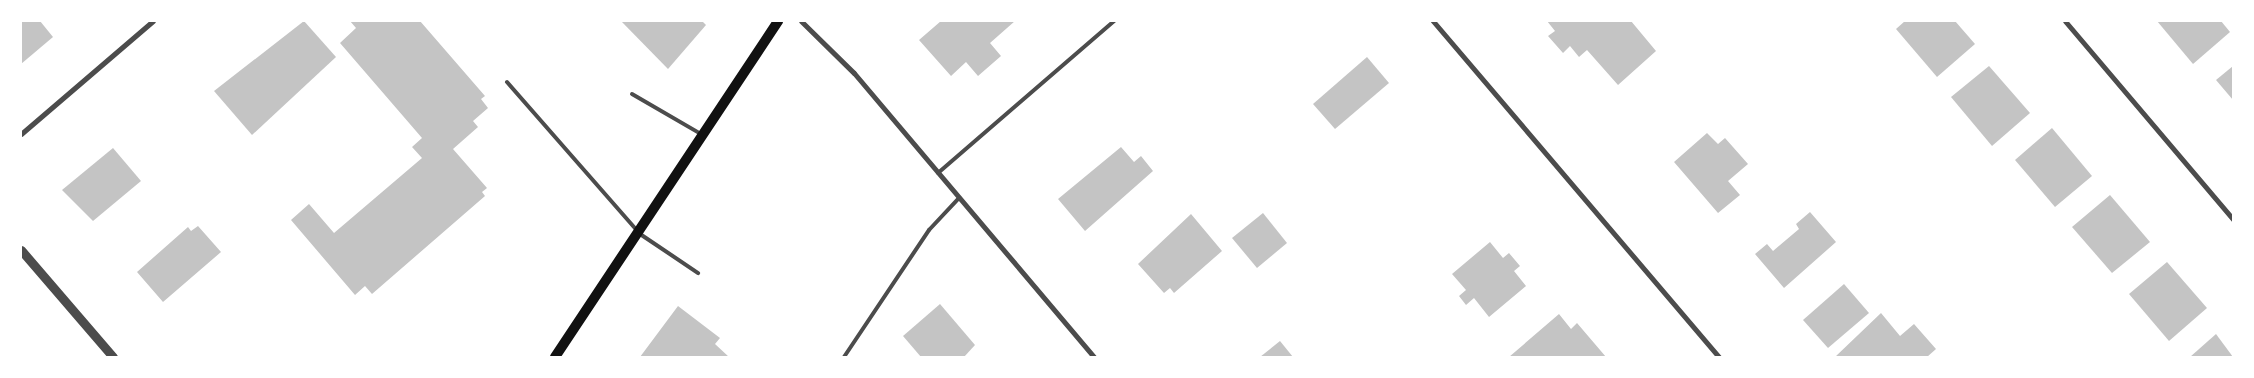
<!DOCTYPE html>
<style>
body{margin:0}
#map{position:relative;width:2254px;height:378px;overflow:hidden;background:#fff;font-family:"Work Sans",sans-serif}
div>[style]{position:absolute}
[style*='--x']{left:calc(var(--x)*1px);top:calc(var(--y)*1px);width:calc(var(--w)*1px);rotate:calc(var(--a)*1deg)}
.building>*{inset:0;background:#c4c4c4}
.service>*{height:4px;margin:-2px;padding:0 2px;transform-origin:2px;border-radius:2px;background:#4c4c4c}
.minor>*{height:5px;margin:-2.5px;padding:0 2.5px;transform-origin:2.5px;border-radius:2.5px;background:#4c4c4c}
.tertiary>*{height:9px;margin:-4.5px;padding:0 4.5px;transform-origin:4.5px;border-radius:4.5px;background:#4c4c4c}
.secondary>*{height:10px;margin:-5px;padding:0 5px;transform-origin:5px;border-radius:5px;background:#111}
span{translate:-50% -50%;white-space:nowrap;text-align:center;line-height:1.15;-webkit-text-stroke:4.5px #fff;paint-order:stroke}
.frame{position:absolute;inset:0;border:22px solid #fff;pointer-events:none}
</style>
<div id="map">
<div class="building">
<div style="clip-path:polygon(21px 21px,40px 21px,53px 37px,21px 64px)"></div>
<div style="clip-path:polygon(304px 21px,336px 57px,252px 135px,214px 91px)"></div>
<div style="clip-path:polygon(350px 21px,420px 21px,485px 96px,481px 99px,488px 108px,473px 121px,478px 127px,453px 149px,487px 188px,482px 192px,485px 196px,372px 294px,365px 286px,355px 295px,291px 220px,309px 204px,334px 233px,422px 158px,412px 147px,422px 138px,340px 43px,356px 28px)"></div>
<div style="clip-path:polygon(621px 21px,702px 21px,706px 25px,668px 69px)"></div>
<div style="clip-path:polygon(941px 21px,1015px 21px,990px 43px,1001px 56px,978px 76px,966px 62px,951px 76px,919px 40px)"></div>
<div style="clip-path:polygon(1547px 21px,1631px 21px,1656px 51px,1618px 85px,1587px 50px,1579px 57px,1570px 46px,1563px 53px,1548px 36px,1555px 31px)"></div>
<div style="clip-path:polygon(1905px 21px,1955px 21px,1975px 44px,1937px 77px,1896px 29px)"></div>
<div style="clip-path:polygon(2157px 21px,2221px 21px,2230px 32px,2193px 64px)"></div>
<div style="clip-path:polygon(1367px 57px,1389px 83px,1335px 129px,1313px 104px)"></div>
<div style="clip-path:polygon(1989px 66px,2030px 113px,1992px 146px,1951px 97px)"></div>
<div style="clip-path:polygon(2233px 66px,2233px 100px,2216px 80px)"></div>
<div style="clip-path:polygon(2052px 128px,2092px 176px,2055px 207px,2015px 160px)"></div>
<div style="clip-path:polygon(1707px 133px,1718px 144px,1725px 138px,1748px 164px,1728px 181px,1740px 195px,1718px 213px,1674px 162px)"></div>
<div style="clip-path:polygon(1121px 147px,1134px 162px,1141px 156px,1153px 171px,1085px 231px,1058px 199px)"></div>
<div style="clip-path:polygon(113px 148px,141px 181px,93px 221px,62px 190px)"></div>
<div style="clip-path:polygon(2110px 195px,2150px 242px,2112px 273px,2072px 227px)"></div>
<div style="clip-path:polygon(1810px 212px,1836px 242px,1784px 288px,1755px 254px,1767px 244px,1773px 251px,1799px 229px,1796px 224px)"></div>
<div style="clip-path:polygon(1263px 213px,1287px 243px,1257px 268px,1232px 238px)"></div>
<div style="clip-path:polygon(1191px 214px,1222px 251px,1174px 293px,1170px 288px,1164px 293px,1138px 264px)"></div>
<div style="clip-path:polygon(198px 226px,221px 252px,163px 302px,137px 272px,188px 227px,191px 231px)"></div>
<div style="clip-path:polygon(1490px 242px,1503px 258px,1509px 253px,1520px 266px,1514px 271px,1526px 286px,1489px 317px,1474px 298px,1466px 305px,1459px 296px,1466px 290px,1452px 274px)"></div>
<div style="clip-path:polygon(2167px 262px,2207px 308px,2169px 341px,2129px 294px)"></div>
<div style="clip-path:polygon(1844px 284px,1869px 313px,1828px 348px,1803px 320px)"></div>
<div style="clip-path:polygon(940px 304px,975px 345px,964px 357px,921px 357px,903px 336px)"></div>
<div style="clip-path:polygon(678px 306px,720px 338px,715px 344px,729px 357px,640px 357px)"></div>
<div style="clip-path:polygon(1881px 313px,1900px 336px,1914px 324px,1936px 349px,1927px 357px,1835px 357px)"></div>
<div style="clip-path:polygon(1559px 314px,1571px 329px,1577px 323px,1606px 357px,1509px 357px)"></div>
<div style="clip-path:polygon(2216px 334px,2233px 357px,2190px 357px)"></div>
<div style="clip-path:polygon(1280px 341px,1293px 357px,1260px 357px)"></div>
</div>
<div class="service">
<div style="--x:507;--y:82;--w:202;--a:48.8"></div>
<div style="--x:640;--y:234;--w:70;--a:33.9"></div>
<div style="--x:632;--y:94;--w:80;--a:30.1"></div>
<div style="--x:938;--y:173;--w:233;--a:-40.8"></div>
<div style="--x:844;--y:357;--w:153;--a:-56.2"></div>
<div style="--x:929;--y:230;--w:44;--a:-46.8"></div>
</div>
<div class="minor">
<div style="--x:801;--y:21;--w:74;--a:44.5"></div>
<div style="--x:854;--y:73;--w:372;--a:49.8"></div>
<div style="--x:1433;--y:21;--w:441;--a:49.6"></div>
<div style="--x:2065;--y:21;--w:260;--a:49.7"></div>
<div style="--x:21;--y:134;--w:174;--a:-40.6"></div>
</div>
<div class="tertiary">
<div style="--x:21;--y:250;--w:141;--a:49.3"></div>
</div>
<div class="secondary">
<div style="--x:555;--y:357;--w:403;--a:-56.4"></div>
</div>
<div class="frame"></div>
</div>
